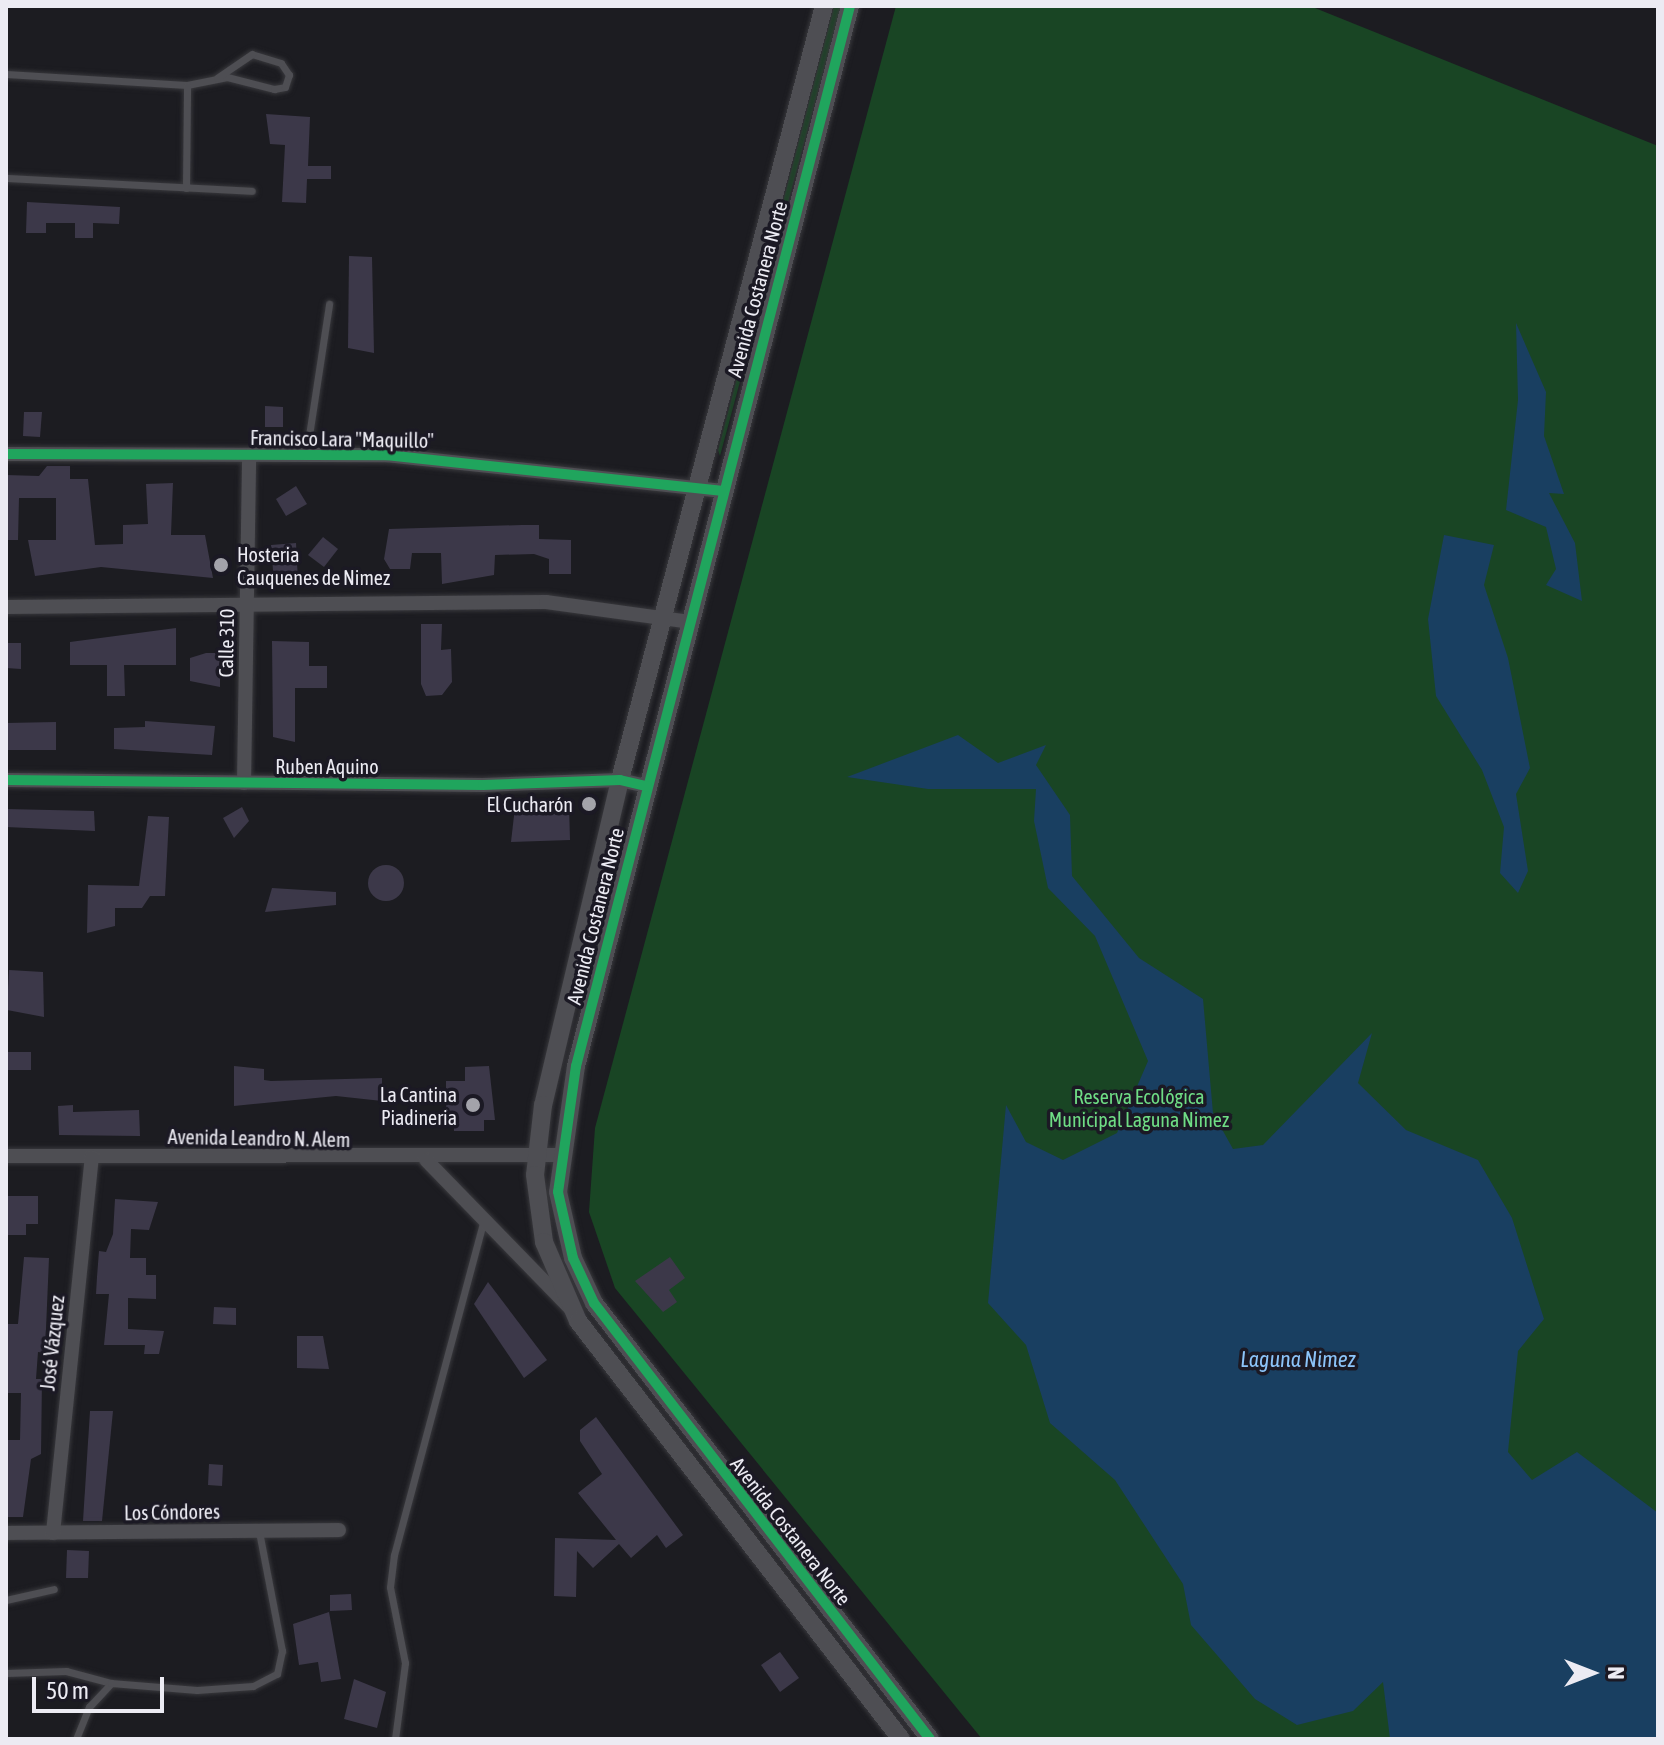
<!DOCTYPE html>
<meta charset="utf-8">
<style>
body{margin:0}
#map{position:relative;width:1664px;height:1745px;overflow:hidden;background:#1c1c21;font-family:"Asap Condensed",sans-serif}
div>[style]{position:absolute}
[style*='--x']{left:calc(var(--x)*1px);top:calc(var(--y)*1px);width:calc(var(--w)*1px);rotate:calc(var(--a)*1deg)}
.green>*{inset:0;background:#194524}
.water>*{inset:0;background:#193f61}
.building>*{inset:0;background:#3c3849}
.round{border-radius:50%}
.roads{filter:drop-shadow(0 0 2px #38383c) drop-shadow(0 0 2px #38383c)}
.service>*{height:7px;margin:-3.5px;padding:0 3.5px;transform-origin:3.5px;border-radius:3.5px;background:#4e4e53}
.minor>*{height:14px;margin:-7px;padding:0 7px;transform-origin:7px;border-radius:7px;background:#4e4e53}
.tertiary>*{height:18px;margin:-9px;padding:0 9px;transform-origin:9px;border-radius:9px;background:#4e4e53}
.cycleway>*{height:10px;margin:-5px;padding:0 5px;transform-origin:5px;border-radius:5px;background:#20a55d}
.dots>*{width:22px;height:22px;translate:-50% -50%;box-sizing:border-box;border:4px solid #1b1924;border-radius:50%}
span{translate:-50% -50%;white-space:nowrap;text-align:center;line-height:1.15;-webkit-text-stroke:7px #1b1924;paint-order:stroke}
.street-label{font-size:20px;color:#ecebf3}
.poi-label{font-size:20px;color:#ecebf3}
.left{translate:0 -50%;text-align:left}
.right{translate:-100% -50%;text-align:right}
.park-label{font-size:20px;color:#6fdd85}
.water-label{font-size:22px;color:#8cc4f9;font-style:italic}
.frame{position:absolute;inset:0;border:8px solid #ecebf3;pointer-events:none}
.north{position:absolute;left:1552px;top:1633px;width:80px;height:80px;-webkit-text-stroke:6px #1b1924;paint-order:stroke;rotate:90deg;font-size:22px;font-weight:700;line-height:32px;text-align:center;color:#ecebf3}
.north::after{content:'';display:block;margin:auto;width:28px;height:36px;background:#ecebf3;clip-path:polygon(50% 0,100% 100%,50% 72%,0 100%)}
.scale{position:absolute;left:32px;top:1677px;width:132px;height:36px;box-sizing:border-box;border:4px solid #ecebf3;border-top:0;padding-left:10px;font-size:24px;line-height:28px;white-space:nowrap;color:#ecebf3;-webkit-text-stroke:6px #1b1924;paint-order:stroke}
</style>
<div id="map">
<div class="green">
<div style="clip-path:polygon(834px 6px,841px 6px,720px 456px,718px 450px)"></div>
<div style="clip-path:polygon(896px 6px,1310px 6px,1658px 146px,1658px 1739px,982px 1739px,615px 1288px,589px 1212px,595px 1128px)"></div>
</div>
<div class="water">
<div style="clip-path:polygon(1516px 323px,1546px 392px,1544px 436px,1564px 494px,1549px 493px,1575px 543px,1582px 601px,1546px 585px,1556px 569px,1546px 527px,1506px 510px,1518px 400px)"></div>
<div style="clip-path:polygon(1444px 535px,1494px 545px,1484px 585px,1508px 658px,1530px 768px,1516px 794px,1528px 871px,1518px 893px,1500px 873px,1504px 827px,1482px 770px,1436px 696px,1428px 619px)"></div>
<div style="clip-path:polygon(958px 735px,998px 763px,1046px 745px,1036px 765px,1070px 815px,1072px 876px,1139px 958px,1203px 999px,1213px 1113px,1233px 1149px,1263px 1145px,1372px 1033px,1358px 1083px,1406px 1130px,1478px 1160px,1512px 1218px,1544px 1319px,1518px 1351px,1508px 1452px,1532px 1480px,1577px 1452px,1658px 1513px,1658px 1739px,1390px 1739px,1383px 1682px,1353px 1711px,1297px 1725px,1255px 1699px,1191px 1625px,1183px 1584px,1115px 1480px,1050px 1423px,1026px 1345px,988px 1303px,1006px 1105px,1026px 1142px,1063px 1160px,1117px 1133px,1148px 1061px,1095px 936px,1048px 888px,1034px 821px,1036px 789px,928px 789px,847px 777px)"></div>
</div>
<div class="building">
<div style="clip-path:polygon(266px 114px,310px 117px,308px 166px,331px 166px,331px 179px,307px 179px,306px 203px,282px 202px,285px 145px,270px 144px)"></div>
<div style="clip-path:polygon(27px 202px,120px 207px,119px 224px,93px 223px,93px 238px,75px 238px,75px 223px,46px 223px,46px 233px,26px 233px)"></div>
<div style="clip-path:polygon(349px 256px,372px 257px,374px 353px,348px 348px)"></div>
<div style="clip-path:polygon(265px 406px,283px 407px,283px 427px,265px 427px)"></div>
<div style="clip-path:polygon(24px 412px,42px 412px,40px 437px,23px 436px)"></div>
<div style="clip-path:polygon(47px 466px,70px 466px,70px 479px,88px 479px,95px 545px,123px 544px,123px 525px,148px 524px,146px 484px,173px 483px,171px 535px,205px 535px,213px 578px,101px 567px,35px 576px,28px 540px,56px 540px,56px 498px,19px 498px,18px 540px,6px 540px,6px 475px,39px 476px)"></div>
<div style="clip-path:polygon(296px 486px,307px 504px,286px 516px,276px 499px)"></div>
<div style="clip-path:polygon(522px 525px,539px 525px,539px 539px,571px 540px,571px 574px,549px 574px,549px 559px,534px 554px,495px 555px,494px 575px,442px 584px,441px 553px,412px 553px,410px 569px,390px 569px,384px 559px,389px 529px)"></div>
<div style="clip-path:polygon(323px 537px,338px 549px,324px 567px,308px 555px)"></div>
<div style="clip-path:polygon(296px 543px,298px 581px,274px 583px,271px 545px)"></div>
<div style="clip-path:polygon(421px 624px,442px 624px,441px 650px,451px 649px,452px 682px,442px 695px,426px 696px,421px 684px)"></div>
<div style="clip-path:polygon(176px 628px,176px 665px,124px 665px,125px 696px,107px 696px,107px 665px,70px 665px,70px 642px)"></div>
<div style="clip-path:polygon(272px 641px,309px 642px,309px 666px,327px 666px,327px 688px,295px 688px,295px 742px,273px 737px)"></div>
<div style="clip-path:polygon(6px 643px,21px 643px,21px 669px,6px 668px)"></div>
<div style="clip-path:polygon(206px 653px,220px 653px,220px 687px,190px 681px,190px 658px)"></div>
<div style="clip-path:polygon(145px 721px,215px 726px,212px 755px,114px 749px,114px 728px,145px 727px)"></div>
<div style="clip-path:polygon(56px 722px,56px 750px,6px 750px,6px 723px)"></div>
<div style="clip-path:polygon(569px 805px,570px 840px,511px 842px,515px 807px)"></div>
<div style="clip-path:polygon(242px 807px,249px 821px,234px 838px,223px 818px)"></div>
<div style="clip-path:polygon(6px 809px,94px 811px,95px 831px,6px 827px)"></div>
<div style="clip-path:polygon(148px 816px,169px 817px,165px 896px,150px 896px,142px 908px,115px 908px,115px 926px,87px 933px,88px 885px,139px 886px)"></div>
<div class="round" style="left:368px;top:865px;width:36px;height:36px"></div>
<div style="clip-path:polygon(272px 888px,336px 892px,336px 905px,265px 912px)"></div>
<div style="clip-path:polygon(9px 970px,43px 972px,44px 1017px,7px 1010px)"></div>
<div style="clip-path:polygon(8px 1052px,31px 1052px,31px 1070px,8px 1070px)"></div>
<div style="clip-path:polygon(234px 1066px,264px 1069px,264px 1080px,271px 1081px,382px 1078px,382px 1101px,336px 1096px,234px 1106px)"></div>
<div style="clip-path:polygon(489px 1066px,495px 1120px,484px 1120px,484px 1131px,454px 1131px,454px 1120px,446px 1120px,446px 1081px,465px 1081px,465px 1067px)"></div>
<div style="clip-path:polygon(73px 1105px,73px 1112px,139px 1110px,140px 1136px,59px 1135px,58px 1106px)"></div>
<div style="clip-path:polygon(6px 1196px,38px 1196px,38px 1224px,26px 1224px,26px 1235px,6px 1235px)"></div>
<div style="clip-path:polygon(115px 1199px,158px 1202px,149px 1230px,131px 1229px,130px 1258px,146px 1258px,146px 1275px,156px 1275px,156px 1299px,128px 1298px,128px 1329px,164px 1331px,159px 1354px,144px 1354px,145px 1345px,104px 1345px,109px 1294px,96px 1294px,97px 1277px,99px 1251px,106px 1252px,113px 1234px)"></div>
<div style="clip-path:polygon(24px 1257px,49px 1258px,45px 1353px,38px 1352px,36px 1379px,42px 1379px,41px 1454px,31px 1459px,23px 1517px,6px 1517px,6px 1440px,20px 1440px,21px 1393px,6px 1393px,6px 1324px,18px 1324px)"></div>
<div style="clip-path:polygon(670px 1257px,685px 1278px,669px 1290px,677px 1302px,663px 1312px,635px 1281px)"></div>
<div style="clip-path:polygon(488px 1282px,547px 1360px,524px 1378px,474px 1304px)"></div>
<div style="clip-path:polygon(214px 1307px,236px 1308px,236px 1325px,213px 1324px)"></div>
<div style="clip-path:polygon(297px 1336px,323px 1336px,329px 1369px,297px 1368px)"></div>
<div style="clip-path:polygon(90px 1411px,113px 1411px,102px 1521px,83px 1521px)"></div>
<div style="clip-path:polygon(596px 1417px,683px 1535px,666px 1548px,657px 1535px,631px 1558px,619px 1544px,593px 1568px,577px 1551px,576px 1597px,554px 1596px,555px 1538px,616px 1540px,578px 1493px,602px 1474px,580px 1441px,580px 1430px)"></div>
<div style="clip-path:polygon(209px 1464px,223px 1465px,222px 1486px,208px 1485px)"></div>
<div style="clip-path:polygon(67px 1550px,89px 1551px,88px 1578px,66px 1578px)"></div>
<div style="clip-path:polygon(351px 1594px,352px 1610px,330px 1611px,330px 1595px)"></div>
<div style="clip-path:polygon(329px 1612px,341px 1679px,321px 1682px,318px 1662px,299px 1665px,293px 1624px)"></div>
<div style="clip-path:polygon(780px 1652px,799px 1678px,780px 1692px,761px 1665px)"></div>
<div style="clip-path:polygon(354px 1679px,386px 1692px,377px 1728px,344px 1719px)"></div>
</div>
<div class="roads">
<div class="service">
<div style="--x:6;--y:74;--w:181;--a:3.5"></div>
<div style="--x:187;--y:85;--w:41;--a:-11.3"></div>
<div style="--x:227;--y:77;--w:49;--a:14.3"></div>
<div style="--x:274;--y:89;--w:11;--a:-10"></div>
<div style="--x:285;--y:87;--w:13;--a:-72"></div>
<div style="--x:289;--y:75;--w:14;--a:-124"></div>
<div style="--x:281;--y:63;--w:30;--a:-163"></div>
<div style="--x:252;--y:54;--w:42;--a:145.6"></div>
<div style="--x:6;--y:178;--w:246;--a:3"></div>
<div style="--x:186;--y:188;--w:103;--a:-89.4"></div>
<div style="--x:306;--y:455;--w:153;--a:-81.3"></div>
<div style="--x:6;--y:1600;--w:49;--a:-12.9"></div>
<div style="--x:6;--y:1673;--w:60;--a:-1.9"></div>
<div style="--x:66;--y:1671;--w:47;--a:14.9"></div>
<div style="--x:76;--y:1739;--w:35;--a:-68"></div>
<div style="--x:89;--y:1707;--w:33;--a:-47"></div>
<div style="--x:111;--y:1683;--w:86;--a:4.7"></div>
<div style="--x:197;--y:1690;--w:56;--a:-4.1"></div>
<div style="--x:253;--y:1686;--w:27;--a:-27"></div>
<div style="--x:277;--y:1674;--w:24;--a:-78"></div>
<div style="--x:282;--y:1651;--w:122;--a:-100.9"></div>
<div style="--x:395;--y:1739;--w:77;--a:-82.5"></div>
<div style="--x:405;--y:1663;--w:77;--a:-101.2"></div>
<div style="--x:390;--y:1587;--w:32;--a:-83"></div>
<div style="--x:394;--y:1555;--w:345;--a:-75"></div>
</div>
<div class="minor">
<div style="--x:6;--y:454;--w:380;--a:0.2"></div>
<div style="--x:386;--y:455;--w:339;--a:6.1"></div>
<div style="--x:6;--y:607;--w:540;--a:-0.53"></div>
<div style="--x:546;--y:602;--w:145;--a:7.9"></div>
<div style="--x:6;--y:780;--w:477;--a:0.6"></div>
<div style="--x:483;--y:785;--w:137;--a:-2.1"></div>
<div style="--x:620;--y:780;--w:28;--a:13"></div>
<div style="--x:244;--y:783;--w:328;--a:-89.1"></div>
<div style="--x:6;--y:1156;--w:553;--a:-0.1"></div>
<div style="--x:426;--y:1160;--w:205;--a:45.8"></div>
<div style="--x:6;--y:1533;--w:333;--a:-0.5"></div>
<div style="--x:53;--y:1533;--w:378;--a:-84.1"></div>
</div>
<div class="tertiary">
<div style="--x:824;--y:6;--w:800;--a:104.77"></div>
<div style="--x:620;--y:780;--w:334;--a:103.3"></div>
<div style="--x:543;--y:1105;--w:70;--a:96.5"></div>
<div style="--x:535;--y:1175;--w:68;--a:82.3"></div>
<div style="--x:544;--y:1242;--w:86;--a:66.7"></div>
<div style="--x:578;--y:1321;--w:528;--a:52.31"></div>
<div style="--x:850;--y:6;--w:1095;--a:104.49"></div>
<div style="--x:576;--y:1066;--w:127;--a:98.1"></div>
<div style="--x:558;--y:1192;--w:68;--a:77.2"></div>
<div style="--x:573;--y:1258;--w:50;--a:65"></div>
<div style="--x:594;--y:1303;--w:550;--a:52.38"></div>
</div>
</div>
<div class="cycleway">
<div style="--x:850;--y:6;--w:1095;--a:104.49"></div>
<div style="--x:576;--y:1066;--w:127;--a:98.1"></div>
<div style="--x:558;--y:1192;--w:68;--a:77.2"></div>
<div style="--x:573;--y:1258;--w:50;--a:65"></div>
<div style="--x:594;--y:1303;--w:550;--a:52.38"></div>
<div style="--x:6;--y:454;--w:380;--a:0.2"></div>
<div style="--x:386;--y:455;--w:339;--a:6.1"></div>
<div style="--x:6;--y:780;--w:477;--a:0.6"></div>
<div style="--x:483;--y:785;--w:137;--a:-2.1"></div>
<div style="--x:620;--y:780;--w:28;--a:13"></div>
</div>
<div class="dots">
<div style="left:221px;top:565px;background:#a3a3aa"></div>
<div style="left:589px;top:804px;background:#a3a3aa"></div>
<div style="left:473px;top:1105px;background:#a3a3aa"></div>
</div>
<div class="street-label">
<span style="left:757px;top:289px;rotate:-75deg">Avenida Costanera Norte</span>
<span style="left:342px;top:439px;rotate:1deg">Francisco Lara "Maquillo"</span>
<span style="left:226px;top:643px;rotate:-89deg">Calle 310</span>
<span style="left:327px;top:766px">Ruben Aquino</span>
<span style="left:595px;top:916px;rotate:-76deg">Avenida Costanera Norte</span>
<span style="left:259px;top:1138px;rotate:1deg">Avenida Leandro N. Alem</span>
<span style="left:52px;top:1343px;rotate:-84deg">José Vázquez</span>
<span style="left:172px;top:1512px;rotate:-1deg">Los Cóndores</span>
<span style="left:791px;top:1531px;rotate:52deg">Avenida Costanera Norte</span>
</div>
<div class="poi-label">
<span class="left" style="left:237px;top:566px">Hosteria<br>Cauquenes de Nimez</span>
<span class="right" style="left:573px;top:804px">El Cucharón</span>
<span class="right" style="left:457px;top:1106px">La Cantina<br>Piadineria</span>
</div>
<div class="park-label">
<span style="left:1139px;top:1108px">Reserva Ecológica<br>Municipal Laguna Nimez</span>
</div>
<div class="water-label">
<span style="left:1298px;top:1360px">Laguna Nimez</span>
</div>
<div class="frame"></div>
<div class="north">N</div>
<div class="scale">50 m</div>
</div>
